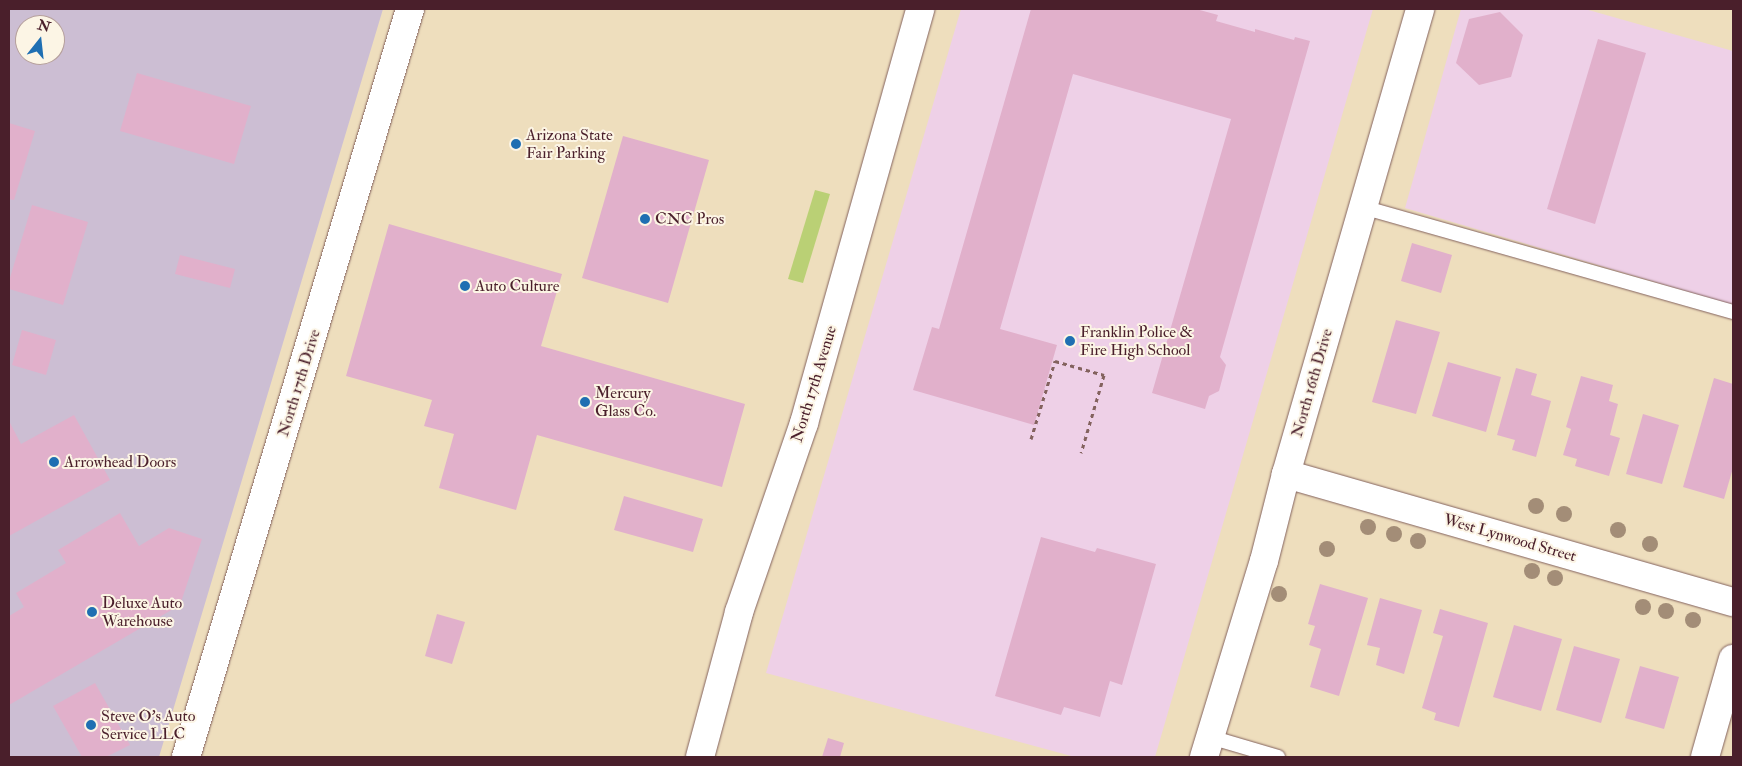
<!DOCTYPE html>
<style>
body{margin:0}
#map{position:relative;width:1742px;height:766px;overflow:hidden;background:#eedebd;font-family:"IM FELL Double Pica",serif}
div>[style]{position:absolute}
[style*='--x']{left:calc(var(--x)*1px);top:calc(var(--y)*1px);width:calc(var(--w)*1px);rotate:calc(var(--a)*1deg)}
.built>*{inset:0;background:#eed0e7}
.industrial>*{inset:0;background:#ccbed3}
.green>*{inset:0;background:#bad075}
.building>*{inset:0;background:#e1b0cb}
.path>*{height:3px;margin-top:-1.5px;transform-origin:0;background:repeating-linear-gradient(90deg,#83625e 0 4px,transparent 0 8px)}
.roads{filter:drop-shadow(0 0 1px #83625e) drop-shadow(0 0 1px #83625e)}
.lane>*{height:14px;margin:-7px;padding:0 7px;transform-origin:7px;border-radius:7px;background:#fff}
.street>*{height:28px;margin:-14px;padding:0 14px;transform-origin:14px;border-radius:14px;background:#fff}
.trees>*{width:16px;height:16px;margin:-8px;border-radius:50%;background:#a38d77}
.dots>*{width:14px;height:14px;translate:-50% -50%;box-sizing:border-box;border:2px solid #fcf5e5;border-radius:50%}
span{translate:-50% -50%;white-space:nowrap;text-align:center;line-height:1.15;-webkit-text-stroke:4px #fcf5e5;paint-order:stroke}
.poi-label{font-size:16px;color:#4a1f2b}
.left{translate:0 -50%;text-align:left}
.street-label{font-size:16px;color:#4a1f2b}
.frame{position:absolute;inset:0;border:10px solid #4a1f2b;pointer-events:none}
.north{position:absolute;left:15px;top:15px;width:50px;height:50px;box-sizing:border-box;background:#fcf5e5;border:1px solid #b59f9b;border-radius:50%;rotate:16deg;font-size:14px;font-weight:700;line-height:20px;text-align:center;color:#4a1f2b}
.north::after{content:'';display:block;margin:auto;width:18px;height:22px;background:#1f6fb2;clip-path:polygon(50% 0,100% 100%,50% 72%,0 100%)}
</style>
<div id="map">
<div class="built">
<div style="clip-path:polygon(961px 9px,1373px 9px,1155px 757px,1075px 757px,766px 673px)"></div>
<div style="clip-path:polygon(1461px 9px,1585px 9px,1733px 51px,1733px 305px,1405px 208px)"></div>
</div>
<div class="industrial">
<div style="clip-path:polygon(evenodd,9px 9px,383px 9px,159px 757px,9px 757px,9px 9px,25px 25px,55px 25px,55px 55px,25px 55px,25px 25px)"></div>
</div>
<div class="green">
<div style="clip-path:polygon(815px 190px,830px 194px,803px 283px,788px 279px)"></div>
</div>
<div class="building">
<div style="clip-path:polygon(1031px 9px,1196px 9px,1218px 15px,1216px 21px,1255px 32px,1255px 29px,1294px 40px,1295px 37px,1310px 41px,1220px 357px,1226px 365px,1219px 391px,1209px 396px,1205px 409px,1152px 393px,1231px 119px,1073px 74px,1000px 329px,1057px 345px,1034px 425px,913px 390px,932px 327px,939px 329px)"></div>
<div style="clip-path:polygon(1500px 12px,1523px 35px,1511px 77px,1479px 85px,1456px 63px,1469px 19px)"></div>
<div style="clip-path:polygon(1598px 39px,1646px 53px,1595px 224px,1547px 209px)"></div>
<div style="clip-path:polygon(137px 73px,251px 106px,234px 164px,120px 131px)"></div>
<div style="clip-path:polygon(9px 123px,35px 131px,14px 200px,9px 199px)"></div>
<div style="clip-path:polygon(623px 136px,709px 160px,668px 303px,582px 278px)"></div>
<div style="clip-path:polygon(32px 205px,88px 222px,63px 305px,9px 289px,9px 281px)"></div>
<div style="clip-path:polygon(389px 224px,562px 274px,541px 346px,745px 404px,722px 487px,537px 435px,516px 510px,439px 488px,454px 434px,424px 426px,432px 400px,346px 376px)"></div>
<div style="clip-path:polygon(1412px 243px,1452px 255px,1441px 293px,1401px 281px)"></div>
<div style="clip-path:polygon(180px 255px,235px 269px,230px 288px,175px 274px)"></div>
<div style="clip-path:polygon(1396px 320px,1440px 332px,1416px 414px,1372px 402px)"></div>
<div style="clip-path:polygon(22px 330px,56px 340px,46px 375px,12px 365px)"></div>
<div style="clip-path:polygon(1448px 362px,1501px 377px,1486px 432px,1432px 416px)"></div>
<div style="clip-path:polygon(1516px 368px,1537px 374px,1531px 395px,1551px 401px,1536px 457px,1512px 450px,1515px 440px,1497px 435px)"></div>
<div style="clip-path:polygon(1581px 376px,1613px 385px,1609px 401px,1618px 404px,1610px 435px,1620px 438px,1609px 476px,1575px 466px,1577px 459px,1563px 455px,1571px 429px,1566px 427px)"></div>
<div style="clip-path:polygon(1714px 378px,1733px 384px,1733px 468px,1724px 499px,1683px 487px)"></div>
<div style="clip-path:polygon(1643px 414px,1679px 425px,1662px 484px,1626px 474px)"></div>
<div style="clip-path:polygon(74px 415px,110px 480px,9px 536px,9px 421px,21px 444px)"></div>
<div style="clip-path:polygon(624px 496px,703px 519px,693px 552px,614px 530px)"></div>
<div style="clip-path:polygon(120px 513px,139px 546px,169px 528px,202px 539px,180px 605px,9px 705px,9px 616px,24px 607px,16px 593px,66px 563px,58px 550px)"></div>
<div style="clip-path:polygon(1041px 537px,1095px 552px,1097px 548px,1156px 564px,1122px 685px,1110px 681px,1100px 717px,1064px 707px,1061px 715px,995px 696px)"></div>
<div style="clip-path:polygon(1320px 584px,1368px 598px,1339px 696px,1310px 687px,1321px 649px,1309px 645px,1315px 626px,1308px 624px)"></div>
<div style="clip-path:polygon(1380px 598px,1422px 610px,1404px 674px,1376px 665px,1380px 648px,1367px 645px)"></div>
<div style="clip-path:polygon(1440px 609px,1488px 623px,1459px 727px,1434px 720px,1436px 713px,1422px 708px,1443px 636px,1433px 633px)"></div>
<div style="clip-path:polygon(437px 614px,465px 622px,452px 664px,425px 656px)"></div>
<div style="clip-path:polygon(1514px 625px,1562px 639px,1541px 711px,1493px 697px)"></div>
<div style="clip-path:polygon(1574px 646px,1620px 659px,1601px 723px,1556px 710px)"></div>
<div style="clip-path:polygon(1640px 666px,1679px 677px,1664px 729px,1625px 718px)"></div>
<div style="clip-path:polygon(95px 683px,130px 745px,106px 757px,82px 757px,53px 706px)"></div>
<div style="clip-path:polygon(828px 738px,844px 743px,840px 757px,822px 757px)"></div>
</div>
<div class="path">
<div style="--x:1031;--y:439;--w:82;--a:-72.9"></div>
<div style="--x:1055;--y:361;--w:51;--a:15.9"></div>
<div style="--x:1104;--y:375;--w:81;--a:106.4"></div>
</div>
<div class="roads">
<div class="lane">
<div style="--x:1362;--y:207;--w:386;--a:15.8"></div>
<div style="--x:1210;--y:737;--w:71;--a:16.4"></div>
</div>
<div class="street">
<div style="--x:1286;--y:474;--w:465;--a:16"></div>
<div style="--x:186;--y:757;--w:781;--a:-73.33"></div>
<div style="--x:700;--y:757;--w:150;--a:-74.9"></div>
<div style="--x:739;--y:612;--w:200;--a:-71"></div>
<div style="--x:804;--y:423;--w:430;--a:-74.3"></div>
<div style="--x:1204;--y:757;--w:205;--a:-73"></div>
<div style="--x:1264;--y:561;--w:90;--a:-75.8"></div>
<div style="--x:1286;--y:474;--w:484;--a:-73.9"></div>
<div style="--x:1705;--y:757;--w:102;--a:-74.1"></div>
</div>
</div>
<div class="trees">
<div style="left:1536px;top:506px"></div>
<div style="left:1564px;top:514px"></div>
<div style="left:1368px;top:527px"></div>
<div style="left:1618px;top:530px"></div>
<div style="left:1394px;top:534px"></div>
<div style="left:1418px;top:541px"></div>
<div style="left:1650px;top:544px"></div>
<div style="left:1327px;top:549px"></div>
<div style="left:1532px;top:571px"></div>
<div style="left:1555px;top:578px"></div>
<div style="left:1279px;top:594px"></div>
<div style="left:1643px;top:607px"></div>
<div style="left:1666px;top:611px"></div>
<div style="left:1693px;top:620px"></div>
</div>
<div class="dots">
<div style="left:516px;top:144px;background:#1f6fb2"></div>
<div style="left:645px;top:219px;background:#1f6fb2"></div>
<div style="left:465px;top:286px;background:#1f6fb2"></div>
<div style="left:1070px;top:341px;background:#1f6fb2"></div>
<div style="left:585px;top:402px;background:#1f6fb2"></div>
<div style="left:54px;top:462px;background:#1f6fb2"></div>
<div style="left:92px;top:612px;background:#1f6fb2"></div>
<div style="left:91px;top:725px;background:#1f6fb2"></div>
</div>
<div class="poi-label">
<span class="left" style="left:526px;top:144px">Arizona State<br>Fair Parking</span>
<span class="left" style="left:655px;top:219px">CNC Pros</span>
<span class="left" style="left:475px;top:286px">Auto Culture</span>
<span class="left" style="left:1080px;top:341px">Franklin Police &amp;<br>Fire High School</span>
<span class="left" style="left:595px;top:402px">Mercury<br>Glass Co.</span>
<span class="left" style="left:64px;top:462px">Arrowhead Doors</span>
<span class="left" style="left:102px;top:612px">Deluxe Auto<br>Warehouse</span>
<span class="left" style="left:101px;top:725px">Steve O's Auto<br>Service LLC</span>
</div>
<div class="street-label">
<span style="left:299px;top:383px;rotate:-73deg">North 17th Drive</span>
<span style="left:1312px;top:383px;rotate:-74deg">North 16th Drive</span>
<span style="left:814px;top:384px;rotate:-73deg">North 17th Avenue</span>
<span style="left:1510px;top:538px;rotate:16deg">West Lynwood Street</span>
</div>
<div class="frame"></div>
<div class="north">N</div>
</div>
